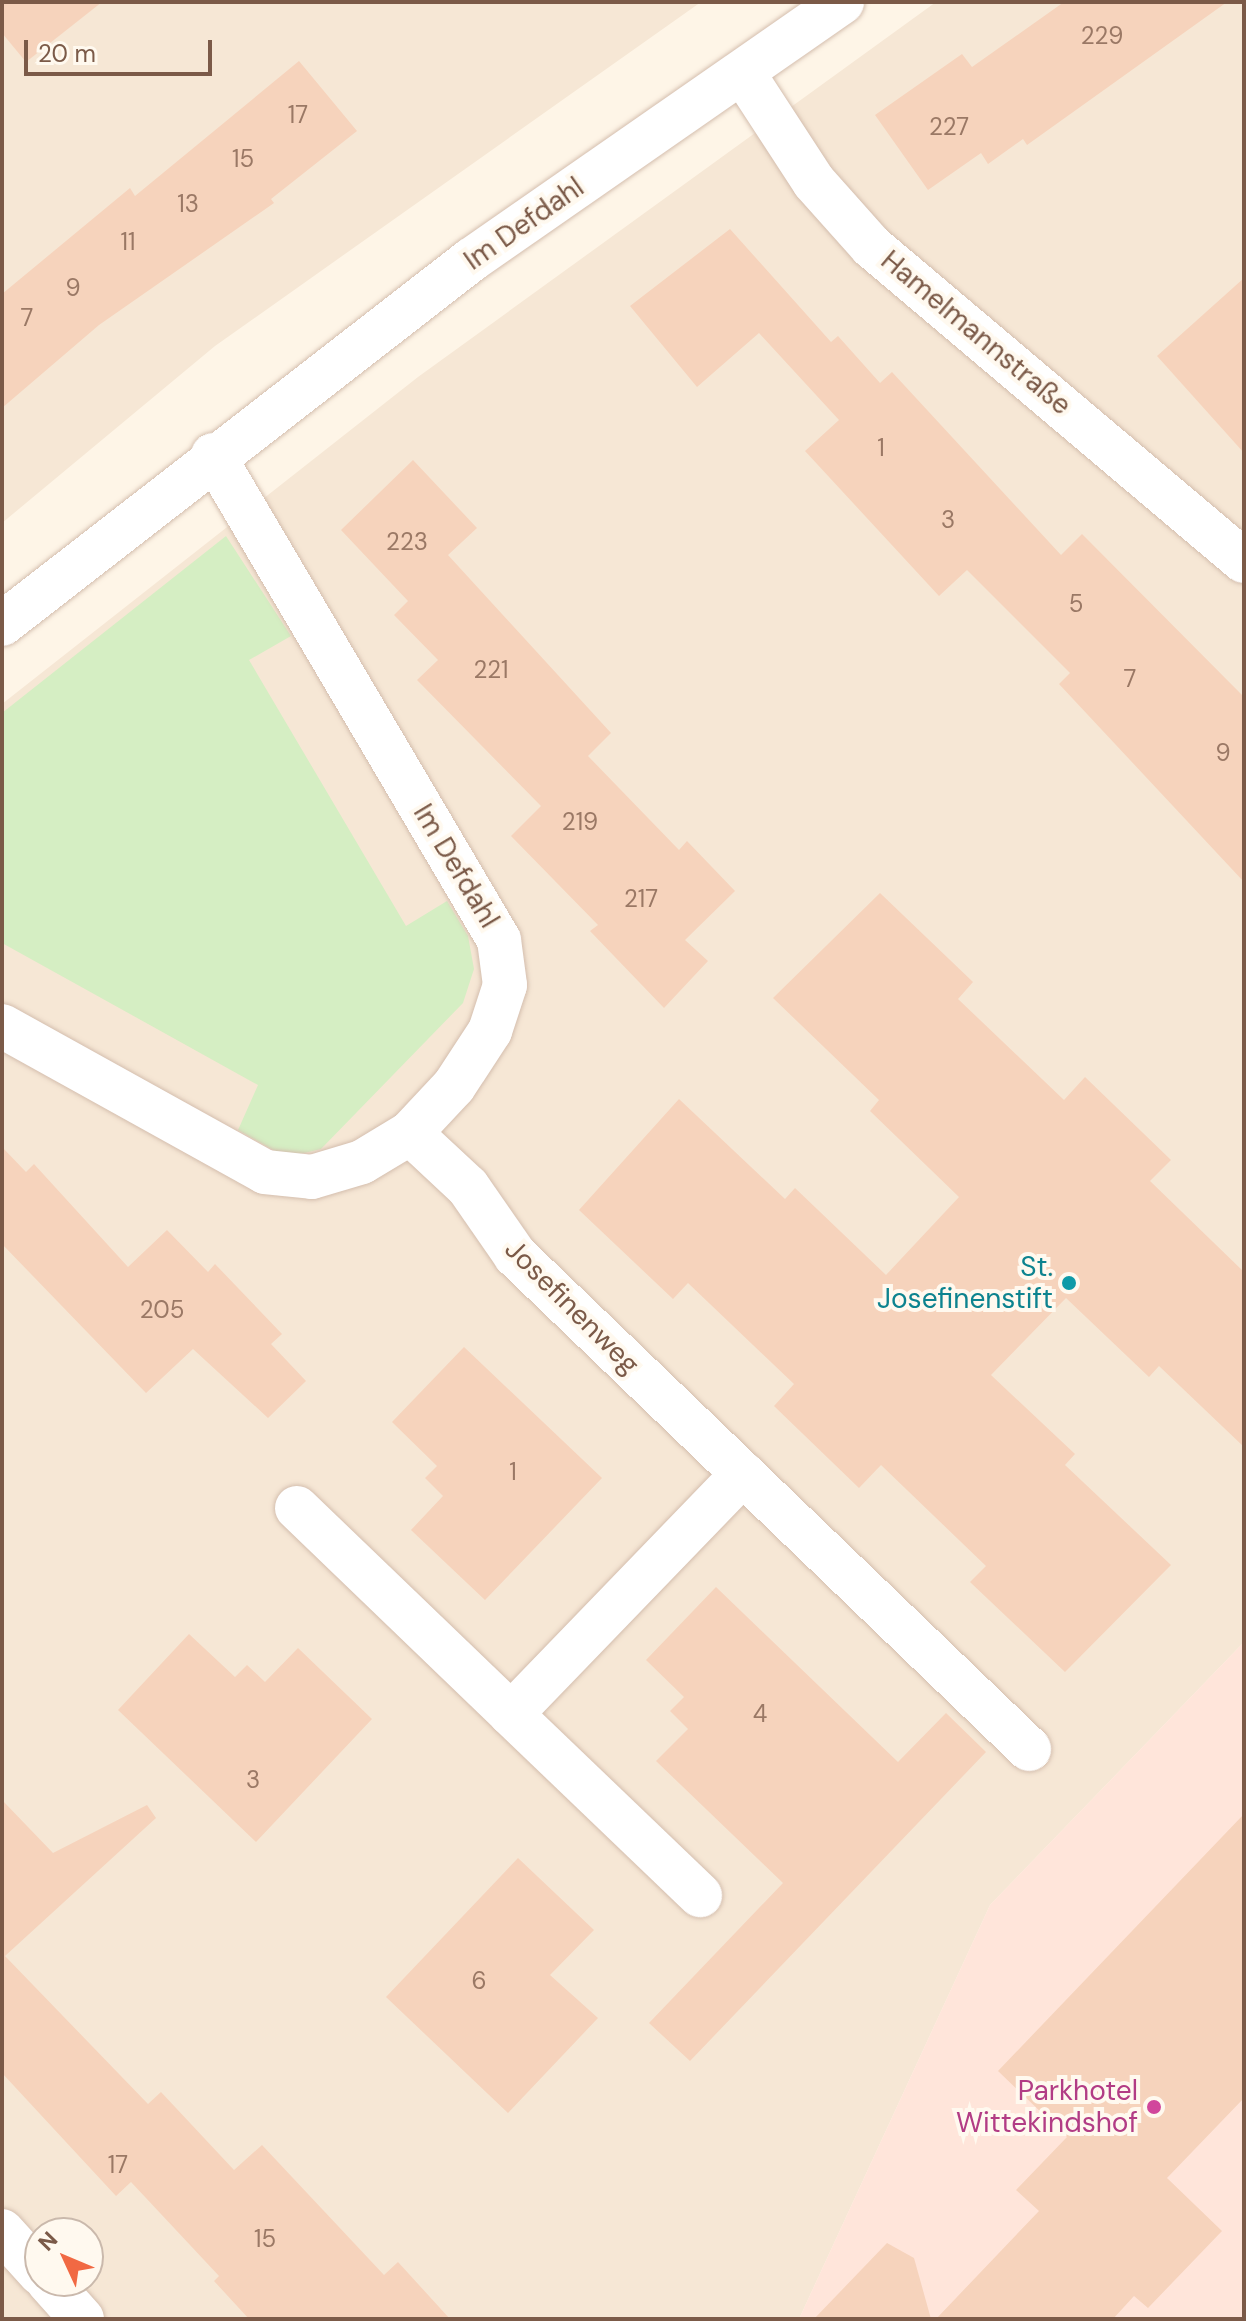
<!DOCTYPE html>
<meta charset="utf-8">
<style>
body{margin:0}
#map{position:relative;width:1246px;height:2321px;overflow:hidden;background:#fef5e7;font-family:"DM Sans",sans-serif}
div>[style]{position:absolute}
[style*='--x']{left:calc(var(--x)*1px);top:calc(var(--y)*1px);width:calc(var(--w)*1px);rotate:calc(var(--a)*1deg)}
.residential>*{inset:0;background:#f6e7d5}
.commercial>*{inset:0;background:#ffe5da}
.green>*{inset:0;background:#d5eec3}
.building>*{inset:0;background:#f6d3bc}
.roads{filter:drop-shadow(0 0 2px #d4beae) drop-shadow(0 0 2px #d4beae)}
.street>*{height:44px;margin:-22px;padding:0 22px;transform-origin:22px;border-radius:22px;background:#fff}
.dots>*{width:22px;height:22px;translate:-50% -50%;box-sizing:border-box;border:4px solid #fff9ef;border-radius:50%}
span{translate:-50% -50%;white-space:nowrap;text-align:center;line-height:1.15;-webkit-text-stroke:8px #fff9ef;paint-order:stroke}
.number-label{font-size:24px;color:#9a7865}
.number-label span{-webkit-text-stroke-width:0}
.street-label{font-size:28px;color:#7b5a48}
.culture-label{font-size:28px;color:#0d838f}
.right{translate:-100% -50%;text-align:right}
.hotel-label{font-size:28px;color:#b23c85}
.frame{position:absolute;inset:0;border:4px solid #7b5a48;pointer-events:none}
.north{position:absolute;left:24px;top:2217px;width:80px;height:80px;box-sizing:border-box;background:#fff9ef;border:2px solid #cab9ac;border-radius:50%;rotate:314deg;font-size:22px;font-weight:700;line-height:32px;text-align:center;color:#7b5a48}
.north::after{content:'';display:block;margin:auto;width:28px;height:36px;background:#f16943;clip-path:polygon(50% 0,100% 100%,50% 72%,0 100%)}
.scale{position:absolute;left:24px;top:40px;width:188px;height:36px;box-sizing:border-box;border:4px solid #7b5a48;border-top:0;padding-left:10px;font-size:24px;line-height:28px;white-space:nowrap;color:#7b5a48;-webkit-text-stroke:6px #fff9ef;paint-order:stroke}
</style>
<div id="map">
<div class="residential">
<div style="clip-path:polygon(2px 2px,701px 2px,215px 346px,2px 523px)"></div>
<div style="clip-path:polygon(evenodd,936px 2px,1244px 2px,1244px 1642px,990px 1905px,799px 2319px,2px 2319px,2px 704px,418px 377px,936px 2px,40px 2233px,88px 2233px,88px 2281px,40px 2281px,40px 2233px)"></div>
</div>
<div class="commercial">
<div style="clip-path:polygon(1244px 1642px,1244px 2319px,799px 2319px,990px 1905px)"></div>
</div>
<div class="green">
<div style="clip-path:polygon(226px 536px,291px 636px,249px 660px,406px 926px,447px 901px,468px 936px,474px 969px,463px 1003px,321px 1149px,300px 1154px,275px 1151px,238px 1130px,258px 1085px,2px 943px,2px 713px)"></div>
</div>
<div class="building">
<div style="clip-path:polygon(2px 2px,102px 2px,26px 62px,2px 33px)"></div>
<div style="clip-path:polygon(1064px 2px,1227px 2px,1027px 145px,1023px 139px,988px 164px,981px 153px,928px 190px,875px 115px,962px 54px,972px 67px)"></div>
<div style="clip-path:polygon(299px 61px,357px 131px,271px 199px,274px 203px,99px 325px,2px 408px,2px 294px,130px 188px,135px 196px)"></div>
<div style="clip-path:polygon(730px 229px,831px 342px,838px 336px,880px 383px,892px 372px,1061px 555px,1082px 534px,1244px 697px,1244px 882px,1059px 684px,1070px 673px,967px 570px,939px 596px,805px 451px,839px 420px,759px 333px,697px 387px,630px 306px)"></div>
<div style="clip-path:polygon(1244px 278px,1244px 453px,1157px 356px)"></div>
<div style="clip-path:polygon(413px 460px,477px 528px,448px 555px,611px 733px,588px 756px,679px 850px,687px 841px,735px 891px,685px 940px,708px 961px,664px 1008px,590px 931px,598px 925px,511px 836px,541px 806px,417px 680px,438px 660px,394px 615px,408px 601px,341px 530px)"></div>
<div style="clip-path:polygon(880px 893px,973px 982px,958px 999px,1064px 1100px,1085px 1077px,1171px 1160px,1150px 1181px,1244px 1272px,1244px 1447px,1159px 1366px,1149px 1377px,1066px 1298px,991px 1375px,1075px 1454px,1065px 1465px,1171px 1565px,1065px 1672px,970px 1582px,986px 1566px,881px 1465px,859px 1488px,774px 1406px,794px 1384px,688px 1283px,673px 1299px,579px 1210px,679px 1099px,785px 1199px,795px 1188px,886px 1275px,959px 1197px,870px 1111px,879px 1100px,773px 998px)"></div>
<div style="clip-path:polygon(2px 1147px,26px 1172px,34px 1164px,128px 1267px,167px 1230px,208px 1272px,215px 1264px,282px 1334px,271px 1344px,306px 1381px,268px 1418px,193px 1349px,146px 1393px,2px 1244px)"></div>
<div style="clip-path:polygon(464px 1347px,602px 1478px,485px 1600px,411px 1530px,443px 1496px,425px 1478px,437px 1466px,392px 1422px)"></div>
<div style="clip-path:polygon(716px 1587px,898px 1762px,946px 1713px,986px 1752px,690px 2061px,649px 2023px,783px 1883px,656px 1761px,688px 1729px,670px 1711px,684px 1697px,646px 1660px)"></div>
<div style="clip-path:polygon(189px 1634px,235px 1677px,247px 1665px,265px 1682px,298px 1648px,372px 1719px,256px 1842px,118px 1710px)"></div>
<div style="clip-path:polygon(2px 1800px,53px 1853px,147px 1805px,156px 1818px,5px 1956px,148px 2104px,161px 2092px,234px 2170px,262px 2145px,384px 2275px,398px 2262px,450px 2319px,249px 2319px,214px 2281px,219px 2276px,131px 2182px,116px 2196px,2px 2073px)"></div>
<div style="clip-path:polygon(1244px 1814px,1244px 2098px,1167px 2178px,1222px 2231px,1148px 2308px,1134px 2296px,1113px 2319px,936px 2319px,1039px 2211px,1016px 2190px,1067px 2137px,998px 2071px)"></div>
<div style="clip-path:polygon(518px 1858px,594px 1930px,550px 1975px,598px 2018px,508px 2113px,386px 1997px)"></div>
<div style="clip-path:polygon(887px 2243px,914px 2258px,931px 2319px,814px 2319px)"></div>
</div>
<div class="roads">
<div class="street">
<div style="--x:743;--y:73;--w:130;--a:56.9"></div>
<div style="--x:814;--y:182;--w:86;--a:48.3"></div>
<div style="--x:871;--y:246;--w:488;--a:40.2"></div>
<div style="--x:2;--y:624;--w:594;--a:-37.82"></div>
<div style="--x:471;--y:260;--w:452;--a:-34.8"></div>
<div style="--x:2;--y:1026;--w:301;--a:29"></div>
<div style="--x:265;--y:1172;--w:47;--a:6.1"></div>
<div style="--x:312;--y:1177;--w:52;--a:-16.7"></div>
<div style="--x:362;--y:1162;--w:56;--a:-31.1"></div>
<div style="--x:410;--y:1133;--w:64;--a:-46.9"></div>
<div style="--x:454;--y:1086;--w:66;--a:-56.8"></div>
<div style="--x:490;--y:1031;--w:48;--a:-71.9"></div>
<div style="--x:505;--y:985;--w:45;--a:-97.6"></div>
<div style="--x:499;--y:940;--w:563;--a:-120.53"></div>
<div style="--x:410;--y:1133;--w:79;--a:43"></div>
<div style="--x:468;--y:1187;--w:83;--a:55.3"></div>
<div style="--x:515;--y:1255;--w:713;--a:43.86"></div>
<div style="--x:297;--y:1508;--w:297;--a:43.9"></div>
<div style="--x:511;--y:1714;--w:334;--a:-46"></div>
<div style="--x:511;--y:1714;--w:262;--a:43.8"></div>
<div style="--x:2;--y:2231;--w:57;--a:47.9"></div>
<div style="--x:48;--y:2281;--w:51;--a:48.2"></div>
</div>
</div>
<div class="dots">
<div style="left:1069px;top:1283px;background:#0f9aa8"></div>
<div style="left:1154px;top:2107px;background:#d1479c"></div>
</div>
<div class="number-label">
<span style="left:1102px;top:36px">229</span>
<span style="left:298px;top:115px">17</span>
<span style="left:949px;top:127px">227</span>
<span style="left:243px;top:159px">15</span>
<span style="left:188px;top:204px">13</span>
<span style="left:128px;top:242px">11</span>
<span style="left:73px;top:288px">9</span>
<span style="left:27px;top:318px">7</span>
<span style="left:881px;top:448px">1</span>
<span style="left:948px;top:520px">3</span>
<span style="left:407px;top:542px">223</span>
<span style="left:1076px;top:604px">5</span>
<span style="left:491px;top:670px">221</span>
<span style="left:1130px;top:679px">7</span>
<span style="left:1223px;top:753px">9</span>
<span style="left:580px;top:822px">219</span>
<span style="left:641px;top:899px">217</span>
<span style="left:162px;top:1310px">205</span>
<span style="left:513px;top:1472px">1</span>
<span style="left:760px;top:1714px">4</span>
<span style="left:253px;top:1780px">3</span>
<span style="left:479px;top:1981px">6</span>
<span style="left:118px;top:2165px">17</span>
<span style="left:265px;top:2239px">15</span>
</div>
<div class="street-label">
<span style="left:524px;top:224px;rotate:-35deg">Im Defdahl</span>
<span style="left:976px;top:333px;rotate:40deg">Hamelmannstraße</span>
<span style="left:456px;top:866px;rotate:59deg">Im Defdahl</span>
<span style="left:572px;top:1307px;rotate:45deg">Josefinenweg</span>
</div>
<div class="culture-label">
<span class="right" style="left:1053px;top:1283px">St.<br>Josefinenstift</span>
</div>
<div class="hotel-label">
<span class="right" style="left:1138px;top:2107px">Parkhotel<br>Wittekindshof</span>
</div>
<div class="frame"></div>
<div class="north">N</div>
<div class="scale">20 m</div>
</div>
